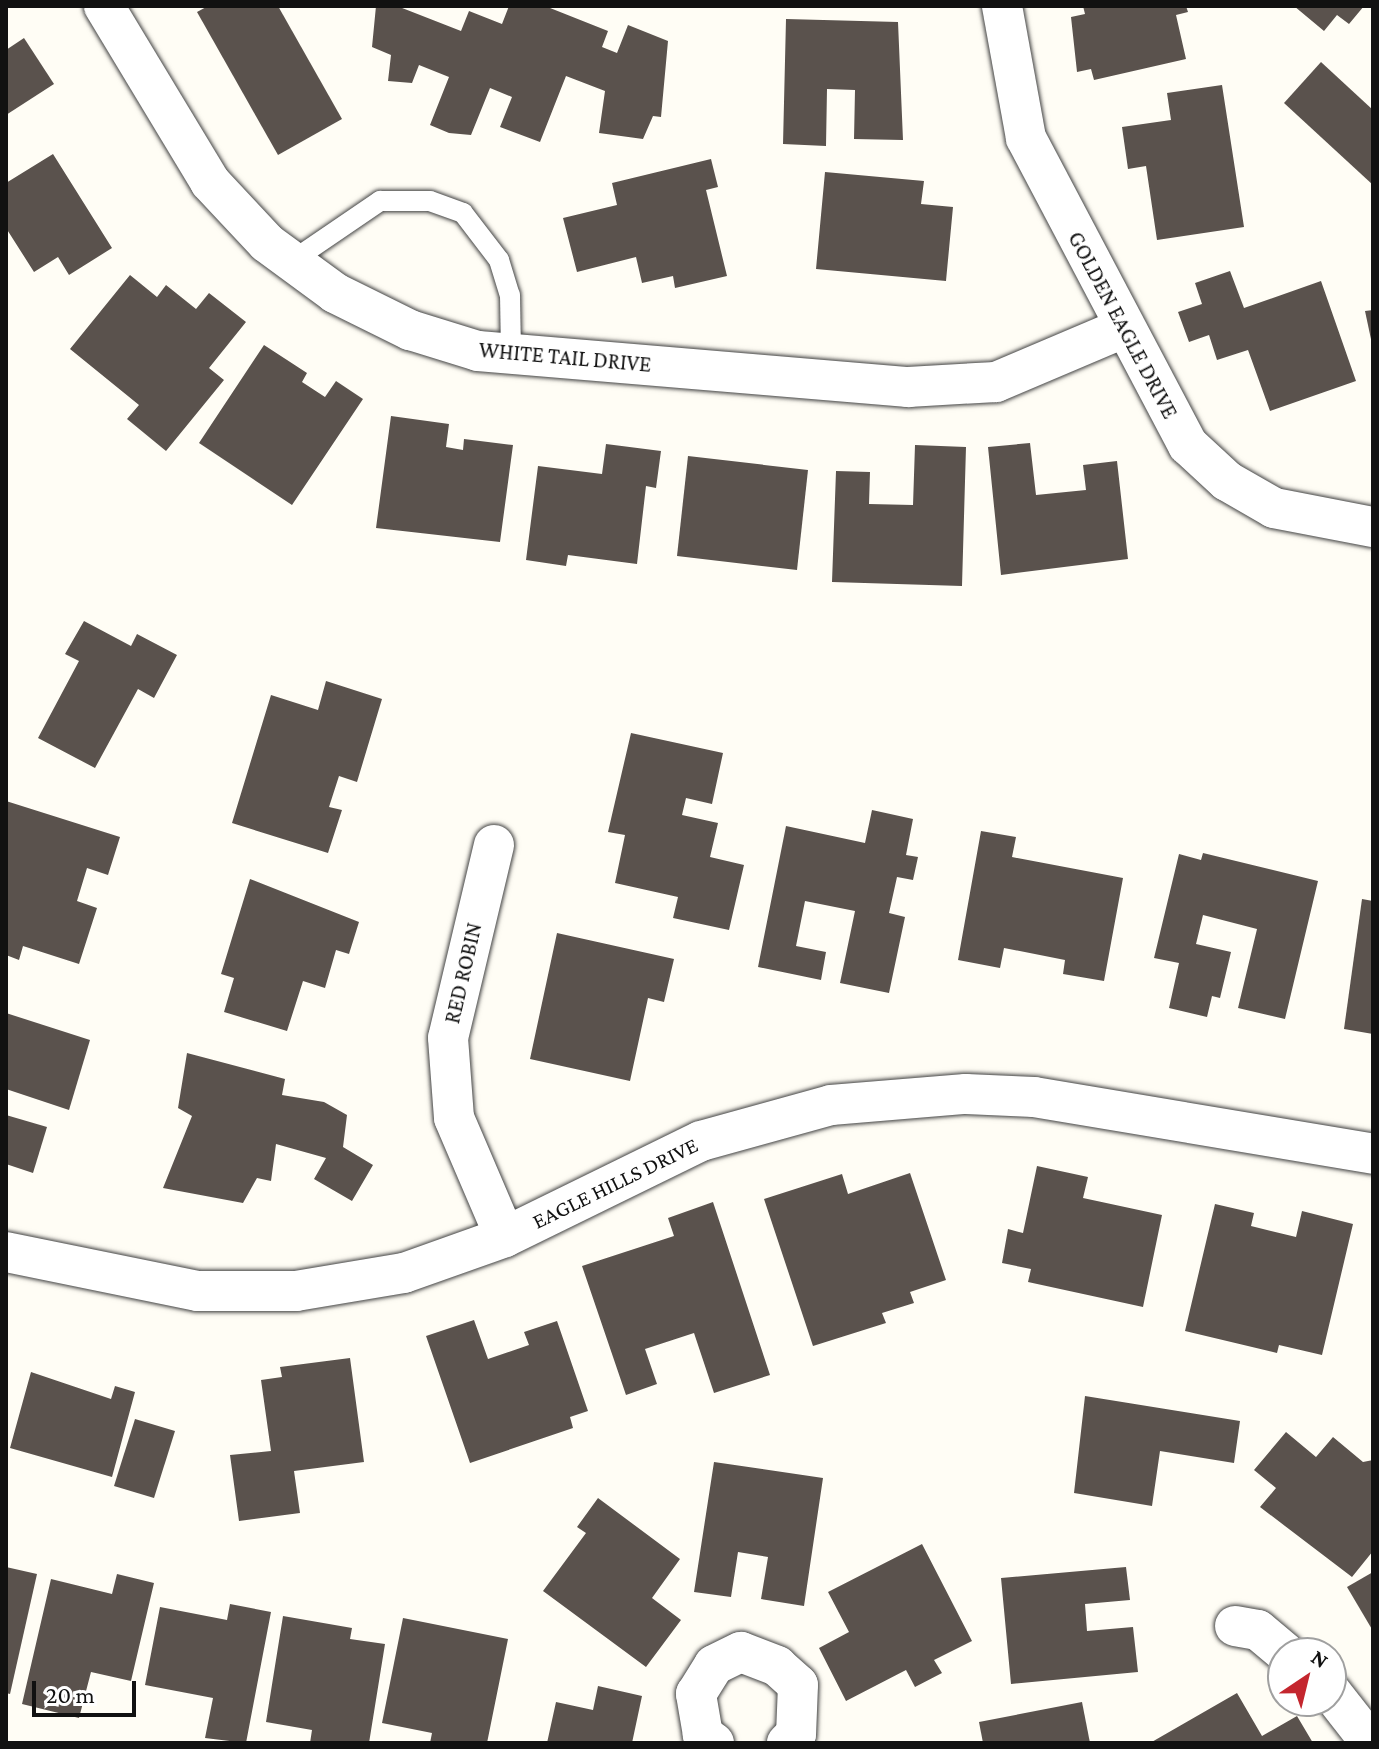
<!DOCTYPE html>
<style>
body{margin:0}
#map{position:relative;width:1379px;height:1749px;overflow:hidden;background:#fffdf5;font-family:"Crimson Pro",serif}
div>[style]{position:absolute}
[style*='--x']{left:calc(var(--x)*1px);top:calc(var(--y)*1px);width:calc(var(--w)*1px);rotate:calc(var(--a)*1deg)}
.building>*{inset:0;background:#5a524d}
.roads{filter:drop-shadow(0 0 2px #444) drop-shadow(0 0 2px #444)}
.lane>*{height:20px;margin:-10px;padding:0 10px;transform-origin:10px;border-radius:10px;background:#fff}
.street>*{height:40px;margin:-20px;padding:0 20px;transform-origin:20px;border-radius:20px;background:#fff}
span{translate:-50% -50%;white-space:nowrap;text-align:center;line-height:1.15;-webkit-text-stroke:8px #fff;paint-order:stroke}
.street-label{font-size:22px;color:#111}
.frame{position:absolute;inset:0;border:8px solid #111;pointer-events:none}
.north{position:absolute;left:1267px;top:1637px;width:80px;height:80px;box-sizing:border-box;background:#fff;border:2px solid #a0a0a0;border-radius:50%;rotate:35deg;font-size:22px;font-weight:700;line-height:32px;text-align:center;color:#111}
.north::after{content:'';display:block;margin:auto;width:28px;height:36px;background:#c4262e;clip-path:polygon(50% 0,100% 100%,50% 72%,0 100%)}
.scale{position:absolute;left:32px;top:1681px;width:104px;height:36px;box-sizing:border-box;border:4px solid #111;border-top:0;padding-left:10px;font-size:24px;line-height:28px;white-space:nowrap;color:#111;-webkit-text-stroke:6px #fff;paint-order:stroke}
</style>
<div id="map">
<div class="building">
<div style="clip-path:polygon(208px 6px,278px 6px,342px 119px,278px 155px,197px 12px)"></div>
<div style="clip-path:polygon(376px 6px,397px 6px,461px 31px,469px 11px,502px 24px,509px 6px,545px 6px,608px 31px,602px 47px,617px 53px,628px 25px,668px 41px,661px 117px,653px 116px,643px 139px,599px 133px,605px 91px,566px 76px,540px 142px,500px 127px,512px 97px,490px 88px,471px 135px,449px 133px,430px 125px,449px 77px,419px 65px,412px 83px,388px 81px,391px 55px,372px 47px)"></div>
<div style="clip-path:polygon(1083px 6px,1186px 6px,1188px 12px,1176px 15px,1186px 59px,1094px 80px,1091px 69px,1077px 72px,1071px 17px,1085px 14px)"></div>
<div style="clip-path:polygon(1294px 6px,1364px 6px,1349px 24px,1337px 15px,1324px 31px)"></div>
<div style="clip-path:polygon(786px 19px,898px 22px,903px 140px,854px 139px,855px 90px,827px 89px,826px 146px,783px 144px)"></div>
<div style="clip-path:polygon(24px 38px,54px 84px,6px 115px,6px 50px)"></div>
<div style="clip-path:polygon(1321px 62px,1373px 110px,1373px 185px,1284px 103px)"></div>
<div style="clip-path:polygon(1222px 85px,1244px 227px,1157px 240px,1146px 166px,1128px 169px,1122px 127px,1171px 120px,1167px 93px)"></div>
<div style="clip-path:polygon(53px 154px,112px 248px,69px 275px,58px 257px,34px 272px,6px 228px,6px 183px)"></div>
<div style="clip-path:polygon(711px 159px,718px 187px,706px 190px,727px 276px,675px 288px,673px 276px,642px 283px,636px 257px,577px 272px,563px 218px,617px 205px,612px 183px)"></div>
<div style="clip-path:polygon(825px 172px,924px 181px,921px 204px,953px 207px,946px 281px,816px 269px)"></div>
<div style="clip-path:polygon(1230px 271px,1244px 308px,1321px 281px,1356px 381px,1270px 411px,1248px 350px,1217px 360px,1209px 335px,1189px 342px,1178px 312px,1202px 304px,1195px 283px)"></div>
<div style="clip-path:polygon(130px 275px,157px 297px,166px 285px,196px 309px,209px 293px,246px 322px,209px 368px,224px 380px,166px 451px,127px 419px,139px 405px,70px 349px)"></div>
<div style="clip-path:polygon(1373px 310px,1373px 344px,1372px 344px,1365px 311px)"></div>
<div style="clip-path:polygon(264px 345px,307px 373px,302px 382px,325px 397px,336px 381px,363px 399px,292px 505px,199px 443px)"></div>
<div style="clip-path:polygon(391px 416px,449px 424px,446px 447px,463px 450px,464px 439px,513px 445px,500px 542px,376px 528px)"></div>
<div style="clip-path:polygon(1030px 443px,1036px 495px,1086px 490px,1083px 465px,1117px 461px,1128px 559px,1001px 575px,988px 447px)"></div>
<div style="clip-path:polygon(606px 444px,661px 451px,656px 488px,646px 486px,637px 564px,568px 555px,566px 566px,526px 560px,538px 466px,602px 474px)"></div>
<div style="clip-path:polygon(915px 445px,966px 447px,962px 586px,832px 582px,836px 471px,870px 472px,869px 504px,913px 505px)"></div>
<div style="clip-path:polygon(688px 456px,808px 470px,797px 570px,677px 556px)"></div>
<div style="clip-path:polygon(84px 621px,131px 646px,137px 634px,177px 655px,154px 698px,138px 689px,95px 768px,38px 738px,79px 661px,65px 654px)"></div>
<div style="clip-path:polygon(326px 681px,382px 699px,357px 782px,339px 776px,329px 807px,342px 810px,328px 853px,232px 823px,271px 695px,318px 710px)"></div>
<div style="clip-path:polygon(631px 733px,723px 753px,712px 804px,686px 798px,682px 815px,718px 823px,710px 857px,744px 865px,729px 930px,673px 918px,678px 897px,615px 883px,625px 835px,608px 832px)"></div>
<div style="clip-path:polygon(6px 801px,120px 837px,108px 875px,87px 868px,77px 901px,97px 908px,79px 964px,23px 946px,19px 960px,6px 955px)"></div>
<div style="clip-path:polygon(872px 810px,913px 819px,906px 855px,918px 857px,913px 880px,897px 877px,889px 913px,905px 917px,889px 993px,840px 983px,855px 911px,805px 901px,796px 946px,826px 952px,821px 980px,758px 967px,786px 826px,865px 843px)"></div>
<div style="clip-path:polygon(981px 831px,1016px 837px,1012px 857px,1123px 878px,1104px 981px,1063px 974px,1065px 960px,1004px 948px,1000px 968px,958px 960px)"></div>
<div style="clip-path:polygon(1203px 853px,1318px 881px,1285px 1019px,1238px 1008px,1257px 929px,1203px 915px,1196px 944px,1231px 952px,1220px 998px,1212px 996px,1207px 1017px,1169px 1008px,1179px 963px,1154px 958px,1179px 854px,1201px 860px)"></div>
<div style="clip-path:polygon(250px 879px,359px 922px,349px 954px,336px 950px,325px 988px,303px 981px,287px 1031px,224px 1012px,234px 978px,221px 974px)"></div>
<div style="clip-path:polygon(1362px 899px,1373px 901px,1373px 1034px,1344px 1029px)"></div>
<div style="clip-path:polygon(557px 933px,674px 959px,664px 1002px,648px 998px,630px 1081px,530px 1059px)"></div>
<div style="clip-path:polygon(6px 1013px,90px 1040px,69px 1110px,6px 1089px)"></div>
<div style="clip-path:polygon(187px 1053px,285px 1079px,282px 1095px,324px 1102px,347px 1115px,343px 1147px,373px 1165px,352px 1201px,314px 1179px,326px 1158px,276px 1144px,271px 1181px,257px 1178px,243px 1203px,163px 1188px,192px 1116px,178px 1108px)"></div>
<div style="clip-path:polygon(6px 1115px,47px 1127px,33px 1173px,6px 1164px)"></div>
<div style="clip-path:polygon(1037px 1166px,1088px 1177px,1083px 1198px,1162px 1215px,1143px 1307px,1028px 1282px,1031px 1269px,1002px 1263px,1008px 1229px,1023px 1233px)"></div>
<div style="clip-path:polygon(910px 1173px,946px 1280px,910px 1292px,914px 1303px,882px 1313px,886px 1323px,813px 1346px,764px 1199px,842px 1174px,848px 1194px)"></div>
<div style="clip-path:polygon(713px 1202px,770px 1375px,714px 1393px,694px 1333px,645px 1349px,657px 1384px,626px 1395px,582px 1266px,674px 1236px,668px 1218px)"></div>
<div style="clip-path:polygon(1215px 1204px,1254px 1213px,1251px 1226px,1296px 1237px,1302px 1211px,1353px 1224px,1322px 1355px,1279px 1345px,1277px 1353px,1185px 1331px)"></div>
<div style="clip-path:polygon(474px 1320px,488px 1359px,529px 1345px,524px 1332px,557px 1321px,588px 1411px,570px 1417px,573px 1428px,470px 1463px,426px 1336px)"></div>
<div style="clip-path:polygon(350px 1358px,364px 1462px,294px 1471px,300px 1513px,239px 1521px,230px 1455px,271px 1451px,261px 1380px,282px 1377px,280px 1367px)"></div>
<div style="clip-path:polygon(31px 1372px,111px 1399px,115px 1386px,135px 1392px,112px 1477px,10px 1448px)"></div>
<div style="clip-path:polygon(1085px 1396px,1240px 1421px,1234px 1463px,1160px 1451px,1152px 1506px,1074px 1493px)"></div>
<div style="clip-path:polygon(135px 1419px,175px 1431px,154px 1498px,114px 1486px)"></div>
<div style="clip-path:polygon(1286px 1432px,1316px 1457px,1333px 1437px,1363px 1462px,1373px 1460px,1373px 1551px,1352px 1577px,1260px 1507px,1276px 1488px,1254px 1470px)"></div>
<div style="clip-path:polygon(714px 1462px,823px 1478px,804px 1606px,761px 1599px,768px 1557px,738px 1552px,731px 1597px,694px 1592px)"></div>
<div style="clip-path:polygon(598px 1498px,680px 1559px,652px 1598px,681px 1620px,646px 1667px,543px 1591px,586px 1533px,577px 1527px)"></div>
<div style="clip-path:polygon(922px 1544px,972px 1641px,934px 1660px,942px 1673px,915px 1687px,906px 1670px,846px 1701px,819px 1648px,849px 1632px,828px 1592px)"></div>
<div style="clip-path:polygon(6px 1567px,37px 1574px,10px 1694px,6px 1693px)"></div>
<div style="clip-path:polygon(1126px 1567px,1130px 1600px,1085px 1604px,1087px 1631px,1133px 1627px,1138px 1672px,1011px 1684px,1001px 1578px)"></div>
<div style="clip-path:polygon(1373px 1572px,1373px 1631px,1347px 1587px)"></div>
<div style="clip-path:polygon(117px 1574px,154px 1583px,131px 1681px,91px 1672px,79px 1718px,22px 1704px,51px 1579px,112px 1594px)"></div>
<div style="clip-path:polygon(230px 1604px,271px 1612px,246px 1743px,205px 1738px,213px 1698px,145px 1685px,160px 1607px,227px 1620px)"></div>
<div style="clip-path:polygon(283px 1616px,352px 1628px,350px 1639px,385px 1644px,369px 1743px,310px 1743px,312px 1730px,266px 1722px)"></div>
<div style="clip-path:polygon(403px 1618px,508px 1639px,487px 1743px,430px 1743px,432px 1733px,382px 1723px)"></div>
<div style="clip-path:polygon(598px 1686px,642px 1696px,632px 1743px,547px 1743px,556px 1702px,593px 1710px)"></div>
<div style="clip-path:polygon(1237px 1693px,1262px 1736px,1297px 1716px,1313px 1743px,1150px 1743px)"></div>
<div style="clip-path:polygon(1082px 1702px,1090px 1743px,983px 1743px,979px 1722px)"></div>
</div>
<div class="roads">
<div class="lane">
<div style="--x:292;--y:261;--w:107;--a:-34.3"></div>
<div style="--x:380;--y:201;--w:50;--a:0"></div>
<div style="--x:430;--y:201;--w:35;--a:20"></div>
<div style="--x:463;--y:213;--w:59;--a:52.5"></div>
<div style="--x:499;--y:260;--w:37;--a:73"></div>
<div style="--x:510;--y:295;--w:59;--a:89"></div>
</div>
<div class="street">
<div style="--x:104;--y:6;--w:205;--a:58.9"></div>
<div style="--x:210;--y:182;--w:83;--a:46.9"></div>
<div style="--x:267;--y:243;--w:84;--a:36.3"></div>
<div style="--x:335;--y:293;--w:84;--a:26.3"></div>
<div style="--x:410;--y:330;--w:71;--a:17.2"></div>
<div style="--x:478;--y:351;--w:432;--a:4.8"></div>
<div style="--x:908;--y:387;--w:88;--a:-3.3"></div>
<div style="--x:996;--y:382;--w:136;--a:-23"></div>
<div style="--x:1002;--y:6;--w:134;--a:79.7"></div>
<div style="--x:1026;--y:138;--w:347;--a:62.2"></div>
<div style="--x:1188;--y:445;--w:53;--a:42.7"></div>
<div style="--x:1227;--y:481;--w:54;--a:29.9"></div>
<div style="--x:1274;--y:508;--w:101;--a:10.9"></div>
<div style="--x:494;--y:845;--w:198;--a:103.4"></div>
<div style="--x:448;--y:1038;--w:80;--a:85.7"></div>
<div style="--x:454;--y:1118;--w:129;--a:66.8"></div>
<div style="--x:6;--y:1252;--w:196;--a:11.5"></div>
<div style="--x:198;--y:1291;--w:98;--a:0"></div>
<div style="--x:296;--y:1291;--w:109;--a:-9.5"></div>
<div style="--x:404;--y:1273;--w:107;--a:-19.6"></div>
<div style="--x:505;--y:1237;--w:218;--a:-26.1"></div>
<div style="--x:701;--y:1141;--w:135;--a:-15.5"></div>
<div style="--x:831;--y:1105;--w:135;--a:-4.7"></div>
<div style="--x:966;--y:1094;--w:68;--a:2.5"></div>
<div style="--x:1034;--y:1097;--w:344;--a:9.5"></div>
<div style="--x:1235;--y:1626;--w:23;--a:10"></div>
<div style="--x:1258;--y:1630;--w:35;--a:40"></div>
<div style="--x:1331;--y:1692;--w:65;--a:51.9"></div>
<div style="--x:714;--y:1743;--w:14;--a:-144"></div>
<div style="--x:703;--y:1735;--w:42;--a:-99.7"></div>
<div style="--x:696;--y:1694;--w:34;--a:-58"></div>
<div style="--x:714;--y:1665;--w:30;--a:-26"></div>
<div style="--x:741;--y:1652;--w:39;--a:21"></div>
<div style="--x:777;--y:1666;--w:28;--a:42"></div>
<div style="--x:798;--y:1685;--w:49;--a:92.3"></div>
<div style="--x:796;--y:1734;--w:13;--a:135"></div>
</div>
</div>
<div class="street-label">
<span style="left:1123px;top:325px;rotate:62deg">GOLDEN EAGLE DRIVE</span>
<span style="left:565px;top:357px;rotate:5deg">WHITE TAIL DRIVE</span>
<span style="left:463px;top:973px;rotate:-77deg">RED ROBIN</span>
<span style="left:615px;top:1183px;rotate:-26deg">EAGLE HILLS DRIVE</span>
</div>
<div class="frame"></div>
<div class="north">N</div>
<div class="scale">20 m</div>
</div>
